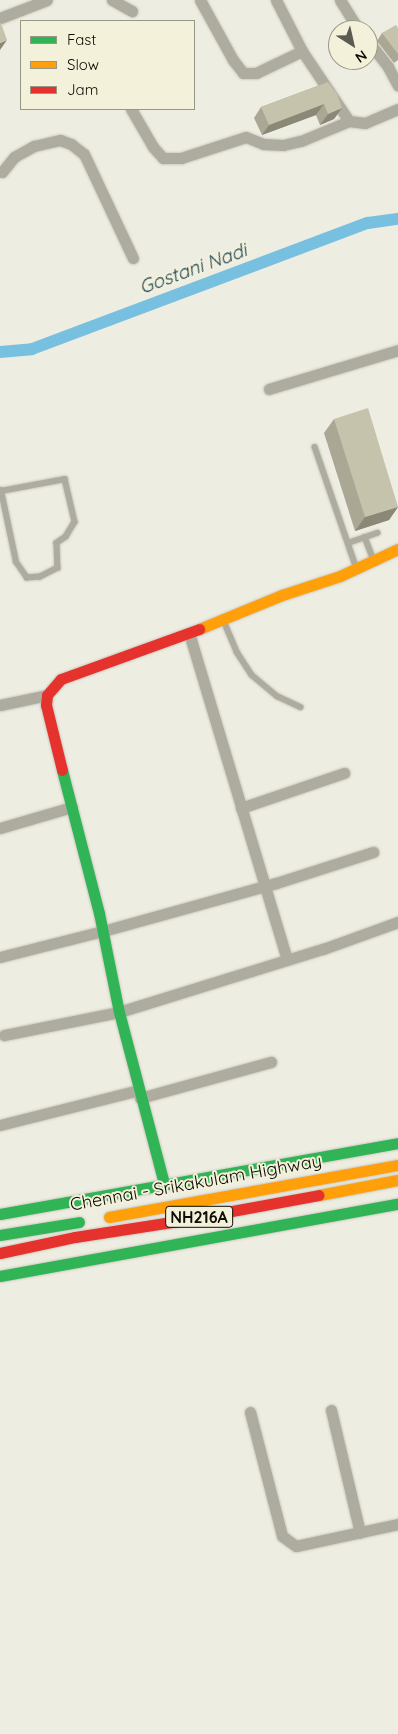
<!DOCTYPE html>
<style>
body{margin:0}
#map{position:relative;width:398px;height:1734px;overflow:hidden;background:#eeede1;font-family:Quicksand,sans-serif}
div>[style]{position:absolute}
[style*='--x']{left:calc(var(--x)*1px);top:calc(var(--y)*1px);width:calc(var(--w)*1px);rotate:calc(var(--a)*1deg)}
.canal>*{height:12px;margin:-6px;padding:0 6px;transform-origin:6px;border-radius:6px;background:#78c0df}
.roads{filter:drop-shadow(0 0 1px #c9c8bf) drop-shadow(0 0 1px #c9c8bf)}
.lane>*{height:5.5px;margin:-2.75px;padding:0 2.75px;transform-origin:2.75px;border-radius:2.75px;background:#adac9e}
.street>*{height:11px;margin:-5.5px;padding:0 5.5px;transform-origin:5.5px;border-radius:5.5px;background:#adac9e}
.fast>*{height:11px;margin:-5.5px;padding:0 5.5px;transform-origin:5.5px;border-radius:5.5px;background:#30b455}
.slow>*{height:11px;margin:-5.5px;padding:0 5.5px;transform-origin:5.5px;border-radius:5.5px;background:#ff9f0a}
.jam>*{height:11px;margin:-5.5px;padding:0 5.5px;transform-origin:5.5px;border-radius:5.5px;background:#e5322d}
.wall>*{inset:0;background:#aaa894}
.shaded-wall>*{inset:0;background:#8b8878}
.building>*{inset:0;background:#c6c3ac}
span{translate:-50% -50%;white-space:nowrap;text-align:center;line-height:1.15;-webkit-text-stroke:4px #f4f1db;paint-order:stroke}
.shield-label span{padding:1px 4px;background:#f4f1db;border:1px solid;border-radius:4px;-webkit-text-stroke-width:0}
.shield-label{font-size:16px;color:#0e0d06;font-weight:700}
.street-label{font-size:18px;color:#0e0d06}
.water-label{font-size:19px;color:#1a455a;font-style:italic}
.legend{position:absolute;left:20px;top:20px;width:175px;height:90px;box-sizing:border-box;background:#f4f1db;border:1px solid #989686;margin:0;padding:6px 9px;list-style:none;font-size:15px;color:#0e0d06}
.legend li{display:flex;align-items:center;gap:10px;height:25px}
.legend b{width:25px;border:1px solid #989686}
.north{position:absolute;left:328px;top:20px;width:50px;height:50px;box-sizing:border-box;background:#f4f1db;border:1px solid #989686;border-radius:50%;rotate:145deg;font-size:14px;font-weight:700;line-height:20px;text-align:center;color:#0e0d06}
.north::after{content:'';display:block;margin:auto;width:18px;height:22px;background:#5c5b53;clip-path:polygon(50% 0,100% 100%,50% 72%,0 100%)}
</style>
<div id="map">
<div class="canal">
<div style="--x:0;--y:352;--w:32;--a:-5"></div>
<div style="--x:32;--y:349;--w:359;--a:-20.6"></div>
<div style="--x:368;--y:223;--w:30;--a:-8"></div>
</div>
<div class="roads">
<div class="lane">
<div style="--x:315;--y:447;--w:126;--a:71"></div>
<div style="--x:0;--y:491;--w:1;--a:0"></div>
<div style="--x:1;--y:491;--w:65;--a:-10.6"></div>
<div style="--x:65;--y:479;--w:44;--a:76.9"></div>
<div style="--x:75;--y:522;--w:17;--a:121"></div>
<div style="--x:66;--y:537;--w:11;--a:146"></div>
<div style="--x:57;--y:543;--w:25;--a:88"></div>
<div style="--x:58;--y:568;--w:20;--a:153"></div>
<div style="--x:40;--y:577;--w:13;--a:176"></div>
<div style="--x:27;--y:578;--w:19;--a:-125"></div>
<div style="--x:16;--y:562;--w:73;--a:-101.9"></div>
<div style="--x:365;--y:537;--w:22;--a:69"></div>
<div style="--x:348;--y:543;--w:31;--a:-19"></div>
<div style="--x:224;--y:621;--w:34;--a:67"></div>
<div style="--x:237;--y:652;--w:27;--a:57"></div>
<div style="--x:252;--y:675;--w:33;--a:40"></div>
<div style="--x:277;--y:696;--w:26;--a:25"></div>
</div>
<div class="street">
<div style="--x:112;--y:0;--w:23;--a:29"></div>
<div style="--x:200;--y:0;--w:68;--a:61.2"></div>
<div style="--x:233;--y:60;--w:16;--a:52"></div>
<div style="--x:243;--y:73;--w:13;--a:0"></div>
<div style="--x:256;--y:73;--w:51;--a:-25.6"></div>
<div style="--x:276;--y:0;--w:57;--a:63"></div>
<div style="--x:302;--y:51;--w:84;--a:56.1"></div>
<div style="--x:349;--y:121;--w:16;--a:7"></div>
<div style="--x:365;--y:123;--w:36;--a:-23"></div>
<div style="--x:340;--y:0;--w:36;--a:58"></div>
<div style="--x:0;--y:18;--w:50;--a:-21"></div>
<div style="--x:368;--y:41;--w:33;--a:52"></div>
<div style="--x:388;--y:67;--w:21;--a:62"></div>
<div style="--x:131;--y:109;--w:44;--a:59.9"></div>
<div style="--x:153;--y:147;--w:15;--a:48"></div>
<div style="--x:163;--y:158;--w:18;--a:0"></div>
<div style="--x:181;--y:158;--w:68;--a:-17.9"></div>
<div style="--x:246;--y:137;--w:18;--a:22"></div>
<div style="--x:263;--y:144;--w:20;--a:3"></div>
<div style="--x:283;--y:145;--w:18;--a:-13"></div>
<div style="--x:301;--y:141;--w:52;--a:-22.6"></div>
<div style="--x:2;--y:172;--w:19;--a:-51"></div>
<div style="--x:14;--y:157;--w:23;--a:-29"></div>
<div style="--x:34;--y:146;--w:27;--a:-13"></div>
<div style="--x:60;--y:140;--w:12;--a:20"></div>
<div style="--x:71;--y:144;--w:16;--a:38"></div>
<div style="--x:84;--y:154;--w:115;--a:64.8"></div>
<div style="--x:269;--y:389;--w:135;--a:-16.8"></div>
<div style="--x:189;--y:633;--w:341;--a:73.3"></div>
<div style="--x:0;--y:705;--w:48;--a:-12"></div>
<div style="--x:241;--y:808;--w:109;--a:-18.8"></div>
<div style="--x:0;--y:828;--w:75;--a:-16.3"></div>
<div style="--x:0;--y:957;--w:106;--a:-14.2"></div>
<div style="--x:103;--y:931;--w:180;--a:-15.5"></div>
<div style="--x:276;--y:883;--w:102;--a:-17.7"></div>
<div style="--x:4;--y:1035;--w:117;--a:-11.3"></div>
<div style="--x:119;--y:1012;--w:214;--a:-17.2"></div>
<div style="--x:323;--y:949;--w:80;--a:-19.8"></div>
<div style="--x:140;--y:1098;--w:136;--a:-15.4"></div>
<div style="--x:0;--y:1125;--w:143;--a:-14.1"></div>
<div style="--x:331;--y:1410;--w:126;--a:76.7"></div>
<div style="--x:250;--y:1412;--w:128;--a:75.5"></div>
<div style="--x:282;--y:1536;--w:17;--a:36"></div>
<div style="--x:296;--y:1546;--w:104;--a:-12.2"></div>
</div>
<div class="fast">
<div style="--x:62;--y:770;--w:148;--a:75.5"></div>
<div style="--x:99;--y:913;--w:101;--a:78.6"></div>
<div style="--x:119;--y:1012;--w:178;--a:75.3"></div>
<div style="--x:0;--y:1214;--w:404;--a:-10.1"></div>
<div style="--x:0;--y:1235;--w:80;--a:-9.3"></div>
<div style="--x:0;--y:1276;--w:404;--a:-10.3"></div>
</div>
<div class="slow">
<div style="--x:199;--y:629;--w:90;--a:-22.3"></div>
<div style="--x:282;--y:595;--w:61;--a:-18.1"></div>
<div style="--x:340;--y:576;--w:64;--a:-25"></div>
<div style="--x:319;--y:1195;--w:80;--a:-10.8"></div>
<div style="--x:109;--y:1217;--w:294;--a:-10.2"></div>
</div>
<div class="jam">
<div style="--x:62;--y:770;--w:67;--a:-103.8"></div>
<div style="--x:46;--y:705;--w:10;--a:-84"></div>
<div style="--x:47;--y:695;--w:21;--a:-49"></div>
<div style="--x:61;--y:679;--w:147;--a:-19.9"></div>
<div style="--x:0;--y:1253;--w:77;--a:-12"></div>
<div style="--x:75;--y:1237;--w:98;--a:-8.8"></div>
<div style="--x:172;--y:1222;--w:149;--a:-10.4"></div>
</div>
</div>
<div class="wall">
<div style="clip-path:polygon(398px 28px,398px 60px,394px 63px,377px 41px,382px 33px)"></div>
<div style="clip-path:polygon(328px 82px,342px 108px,334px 119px,320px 125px,316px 115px,262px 135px,254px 118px,261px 107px)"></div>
<div style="clip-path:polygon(334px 419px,398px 507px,389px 520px,355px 531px,324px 433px)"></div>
</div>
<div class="shaded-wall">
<div style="clip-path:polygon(7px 40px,0 50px,0 43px)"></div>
<div style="clip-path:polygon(324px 104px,316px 115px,262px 135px,269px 125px)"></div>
<div style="clip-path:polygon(342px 108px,334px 119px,320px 125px,328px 114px)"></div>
<div style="clip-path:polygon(398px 507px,389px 520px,355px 531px,365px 517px)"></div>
</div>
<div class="building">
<div style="clip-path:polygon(0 23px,1px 23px,7px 40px,0 43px)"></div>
<div style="clip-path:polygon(396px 25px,398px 28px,398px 54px,382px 33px)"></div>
<div style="clip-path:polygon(328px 82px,337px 94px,342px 108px,328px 114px,324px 104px,269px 125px,261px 107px)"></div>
<div style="clip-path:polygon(368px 408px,398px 507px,365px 517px,334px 419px)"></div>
</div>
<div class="shield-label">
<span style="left:199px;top:1217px">NH216A</span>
</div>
<div class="street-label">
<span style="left:196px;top:1183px;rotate:-10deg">Chennai - Srikakulam Highway</span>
</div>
<div class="water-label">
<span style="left:193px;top:269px;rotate:-20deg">Gostani Nadi</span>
</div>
<ul class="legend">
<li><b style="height:6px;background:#30b455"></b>Fast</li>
<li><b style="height:6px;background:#ff9f0a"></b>Slow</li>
<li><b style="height:6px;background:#e5322d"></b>Jam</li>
</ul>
<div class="north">N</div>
</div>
